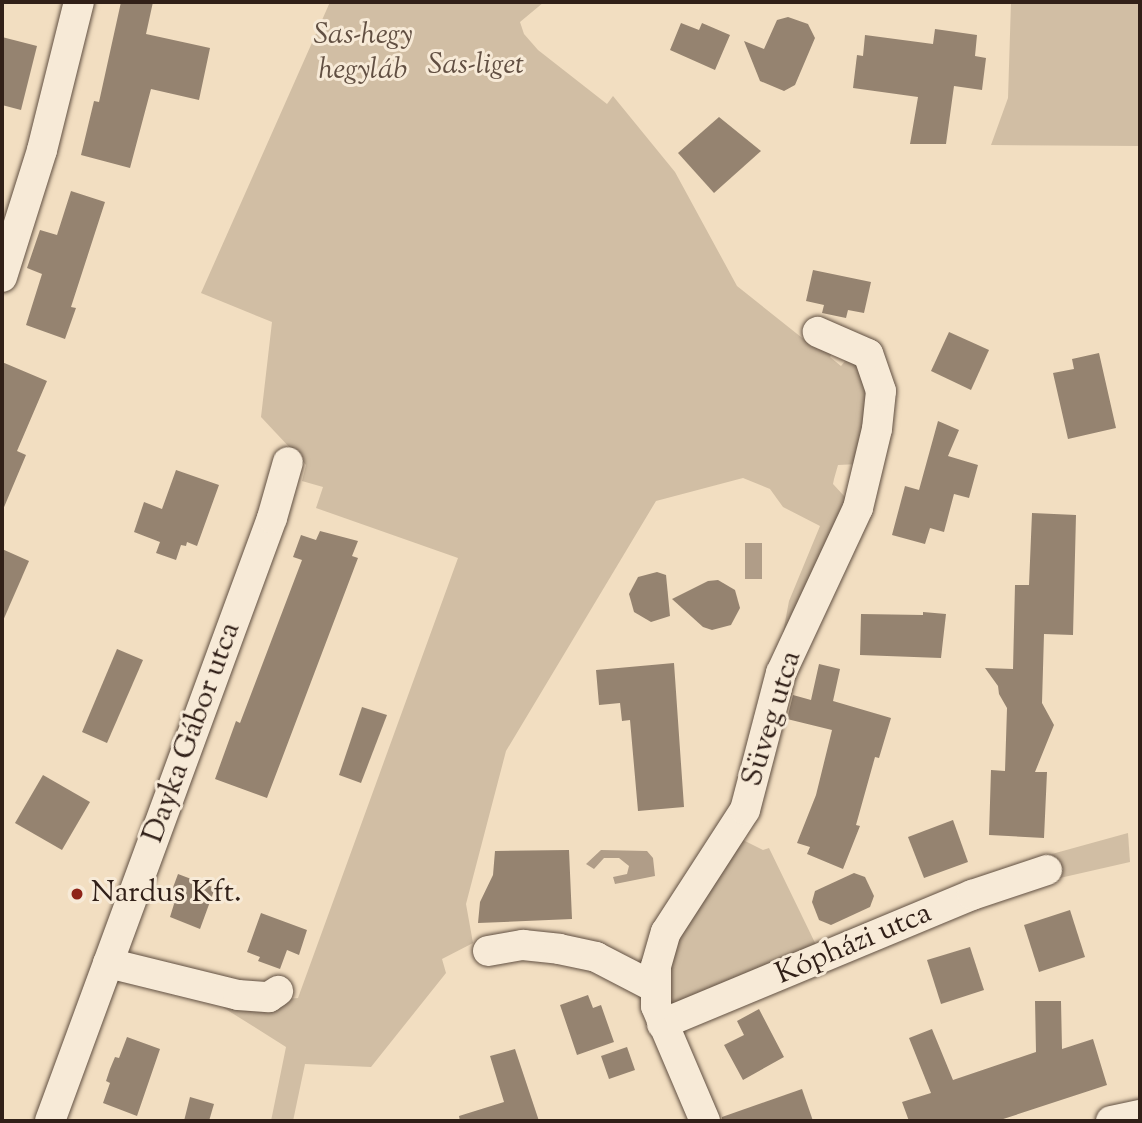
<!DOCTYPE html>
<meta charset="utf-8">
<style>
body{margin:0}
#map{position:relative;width:1142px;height:1123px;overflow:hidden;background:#f2dec1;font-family:"Sorts Mill Goudy",serif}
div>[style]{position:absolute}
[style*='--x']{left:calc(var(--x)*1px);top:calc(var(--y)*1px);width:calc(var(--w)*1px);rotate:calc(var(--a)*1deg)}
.green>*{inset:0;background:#d1bea4}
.water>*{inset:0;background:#b09d88}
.building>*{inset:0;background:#958370}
.roads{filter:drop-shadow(0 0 2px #615042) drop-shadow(0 0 2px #615042)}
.minor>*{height:30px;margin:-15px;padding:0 15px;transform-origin:15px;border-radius:15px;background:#f7ead7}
.dots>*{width:19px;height:19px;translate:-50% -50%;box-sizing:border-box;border:4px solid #f7ead7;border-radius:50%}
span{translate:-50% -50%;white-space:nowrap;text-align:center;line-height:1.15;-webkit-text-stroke:6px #f7ead7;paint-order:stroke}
.park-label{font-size:30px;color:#614f42;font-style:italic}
.street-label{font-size:30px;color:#312018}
.poi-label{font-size:30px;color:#312018}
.left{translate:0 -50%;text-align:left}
.frame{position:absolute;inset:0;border:4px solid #312018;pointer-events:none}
</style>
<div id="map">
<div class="green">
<div style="clip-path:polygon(330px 2px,544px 2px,520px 22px,524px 34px,538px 50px,607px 104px,613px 96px,675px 172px,737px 286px,806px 341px,813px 338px,837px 345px,830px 357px,841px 366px,851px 354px,874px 390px,859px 464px,838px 465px,834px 479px,833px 484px,845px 497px,846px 508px,787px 635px,783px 633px,789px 601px,820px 526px,783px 507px,770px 489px,743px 478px,656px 501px,506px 751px,466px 904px,473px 943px,442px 959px,446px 973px,371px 1067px,305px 1064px,293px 1121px,271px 1121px,286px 1047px,205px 996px,250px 1002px,298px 998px,458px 558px,316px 508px,323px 487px,302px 481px,306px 465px,261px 417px,272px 322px,201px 293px)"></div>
<div style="clip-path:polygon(1011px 2px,1140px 2px,1140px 146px,991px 145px,1008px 98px)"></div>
<div style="clip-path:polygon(1128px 833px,1130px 862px,1051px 880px,1041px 857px)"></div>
<div style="clip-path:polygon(741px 839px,763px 850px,769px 848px,818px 949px,688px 1005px,673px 1001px,666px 992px,678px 928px)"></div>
</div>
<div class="water">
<div style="clip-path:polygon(745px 543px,762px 543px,762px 579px,745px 579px)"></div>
<div style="clip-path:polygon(601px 850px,647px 851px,653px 858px,655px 876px,615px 884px,613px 877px,627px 874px,629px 866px,619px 858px,604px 858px,594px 869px,586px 864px)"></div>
</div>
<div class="building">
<div style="clip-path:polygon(121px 2px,153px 2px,146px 34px,210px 48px,199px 100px,151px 89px,130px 168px,81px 155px,94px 101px,99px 102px)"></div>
<div style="clip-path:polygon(788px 17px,808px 24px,815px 38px,795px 85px,784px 91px,760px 81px,744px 41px,764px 49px,777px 20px)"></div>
<div style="clip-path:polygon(681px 23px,699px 30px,702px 23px,730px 35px,715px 70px,670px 50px)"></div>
<div style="clip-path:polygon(935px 29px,977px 35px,975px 56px,986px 58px,982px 90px,954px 86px,946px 144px,910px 144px,918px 97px,853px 88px,857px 55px,863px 56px,865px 35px,933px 44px)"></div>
<div style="clip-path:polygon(2px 37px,37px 46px,21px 110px,2px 105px)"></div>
<div style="clip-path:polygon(719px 117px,761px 151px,714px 193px,678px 153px)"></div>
<div style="clip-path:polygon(71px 191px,105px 202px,71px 307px,76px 308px,65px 339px,26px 325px,42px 274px,27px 268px,40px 230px,57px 235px)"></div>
<div style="clip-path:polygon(813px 270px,871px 282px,864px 313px,848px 310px,846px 318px,822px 313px,824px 305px,806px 301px)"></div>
<div style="clip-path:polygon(949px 332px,989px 350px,971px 390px,931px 371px)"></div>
<div style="clip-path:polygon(1099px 353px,1116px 428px,1068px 439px,1053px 373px,1074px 369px,1072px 359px)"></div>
<div style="clip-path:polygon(2px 362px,47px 381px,17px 451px,26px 455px,2px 512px)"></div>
<div style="clip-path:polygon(938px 421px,959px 430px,948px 456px,978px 465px,969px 498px,954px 494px,944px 532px,930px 528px,925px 544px,892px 535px,905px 486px,919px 490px)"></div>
<div style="clip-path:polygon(176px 470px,219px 485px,197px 546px,187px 542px,186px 546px,181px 545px,176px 560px,156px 553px,160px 542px,134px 532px,144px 502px,162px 509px)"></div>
<div style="clip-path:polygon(1032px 513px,1076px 515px,1073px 635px,1044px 634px,1042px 703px,1054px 725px,1035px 772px,1047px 772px,1044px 838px,989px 835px,991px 770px,1005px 771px,1007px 708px,999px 694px,998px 686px,985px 668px,1013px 669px,1015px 585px,1029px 585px)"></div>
<div style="clip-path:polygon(320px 531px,358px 541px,352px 556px,358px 558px,267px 798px,215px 779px,236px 721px,240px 723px,302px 560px,293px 557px,301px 535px,316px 540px)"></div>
<div style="clip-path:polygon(2px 549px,29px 561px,2px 623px)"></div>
<div style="clip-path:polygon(657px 572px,666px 575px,670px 616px,651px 622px,634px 612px,629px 594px,638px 577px)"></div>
<div style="clip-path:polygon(718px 580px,735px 590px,740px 608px,731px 625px,712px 630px,703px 627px,672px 599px,708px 581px)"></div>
<div style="clip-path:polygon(923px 612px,946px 614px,941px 658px,860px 655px,861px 614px,923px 615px)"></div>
<div style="clip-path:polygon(117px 649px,143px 660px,107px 743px,82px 732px)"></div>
<div style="clip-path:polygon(674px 663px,684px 807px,638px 811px,630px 720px,622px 721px,620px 703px,599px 705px,596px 670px)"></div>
<div style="clip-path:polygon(819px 664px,840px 669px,833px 701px,891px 718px,879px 758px,875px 757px,856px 825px,860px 826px,843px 869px,807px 854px,810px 847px,797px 843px,816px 795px,832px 730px,787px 719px,793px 695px,811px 700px)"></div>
<div style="clip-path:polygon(362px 707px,387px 715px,361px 783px,339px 775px)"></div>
<div style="clip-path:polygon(43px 775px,90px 802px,62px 850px,15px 823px)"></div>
<div style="clip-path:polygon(953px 820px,968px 862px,924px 878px,908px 837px)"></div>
<div style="clip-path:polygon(569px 850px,572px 919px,478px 923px,480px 902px,493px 875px,495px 851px)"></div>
<div style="clip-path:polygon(854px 873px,865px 877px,874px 896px,870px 907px,831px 925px,819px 920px,812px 902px,815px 891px)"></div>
<div style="clip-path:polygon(178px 874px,215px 888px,200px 929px,170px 917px,174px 904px,168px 901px)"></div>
<div style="clip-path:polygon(1070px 910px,1085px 957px,1039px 972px,1024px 925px)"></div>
<div style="clip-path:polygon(261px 913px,307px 930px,299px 955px,287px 950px,280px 969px,258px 961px,260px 957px,247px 952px)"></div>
<div style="clip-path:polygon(970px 947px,984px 990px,941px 1004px,927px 960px)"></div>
<div style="clip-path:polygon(588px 995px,593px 1008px,601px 1005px,614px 1042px,577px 1055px,560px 1005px)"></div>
<div style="clip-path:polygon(1035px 1001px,1061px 1001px,1062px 1049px,1093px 1039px,1107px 1085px,997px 1121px,909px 1121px,902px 1102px,931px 1093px,909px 1038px,932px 1029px,953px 1080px,1036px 1052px)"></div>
<div style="clip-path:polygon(759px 1009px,784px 1057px,743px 1080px,724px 1045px,744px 1035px,737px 1021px)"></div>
<div style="clip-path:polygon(127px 1037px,160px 1049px,137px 1116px,103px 1103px,110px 1083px,106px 1081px,110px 1069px,115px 1057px,119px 1058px)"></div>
<div style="clip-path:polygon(627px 1047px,635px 1070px,609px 1079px,601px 1056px)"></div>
<div style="clip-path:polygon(515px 1049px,539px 1121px,460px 1121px,459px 1116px,504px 1102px,490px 1056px)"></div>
<div style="clip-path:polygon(802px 1089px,813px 1121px,722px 1121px,722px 1117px)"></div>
<div style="clip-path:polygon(190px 1097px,214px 1104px,209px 1121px,184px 1121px)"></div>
</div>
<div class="roads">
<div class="minor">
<div style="--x:2;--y:277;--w:133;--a:-72.5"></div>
<div style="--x:42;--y:150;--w:153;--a:-76"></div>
<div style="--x:488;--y:951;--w:36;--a:-10"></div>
<div style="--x:523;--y:945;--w:36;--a:6"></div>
<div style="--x:559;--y:949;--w:38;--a:12"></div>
<div style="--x:596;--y:957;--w:65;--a:27.3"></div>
<div style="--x:108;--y:963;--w:134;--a:13.8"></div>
<div style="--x:238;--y:995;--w:31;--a:4"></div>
<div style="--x:269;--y:997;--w:11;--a:-34"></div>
<div style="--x:662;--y:1024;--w:336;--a:-22.6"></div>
<div style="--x:972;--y:895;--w:79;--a:-18.4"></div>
<div style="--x:50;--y:1121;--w:643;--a:-69.79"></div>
<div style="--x:272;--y:518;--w:58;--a:-74.1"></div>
<div style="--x:705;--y:1121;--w:125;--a:-113.1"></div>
<div style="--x:656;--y:1006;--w:40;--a:-90"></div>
<div style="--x:656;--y:966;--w:35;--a:-74"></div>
<div style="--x:666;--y:932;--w:145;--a:-57.1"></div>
<div style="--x:745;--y:810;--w:142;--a:-75.3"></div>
<div style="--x:781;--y:673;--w:182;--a:-65"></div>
<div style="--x:858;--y:508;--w:81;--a:-76.5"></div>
<div style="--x:877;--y:429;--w:38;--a:-84"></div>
<div style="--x:881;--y:391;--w:39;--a:-109"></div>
<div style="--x:868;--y:354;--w:55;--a:-156.3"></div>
<div style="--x:1111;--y:1121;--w:30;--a:-12"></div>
</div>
</div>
<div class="dots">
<div style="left:77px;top:894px;background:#8f2418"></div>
</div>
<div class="park-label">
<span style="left:363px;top:53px">Sas-hegy<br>hegyláb</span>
<span style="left:476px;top:66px">Sas-liget</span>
</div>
<div class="street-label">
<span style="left:773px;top:719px;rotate:-73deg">Süveg utca</span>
<span style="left:193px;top:733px;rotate:-70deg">Dayka Gábor utca</span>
<span style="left:854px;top:945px;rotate:-23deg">Kópházi utca</span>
</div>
<div class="poi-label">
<span class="left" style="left:91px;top:894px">Nardus Kft.</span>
</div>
<div class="frame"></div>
</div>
